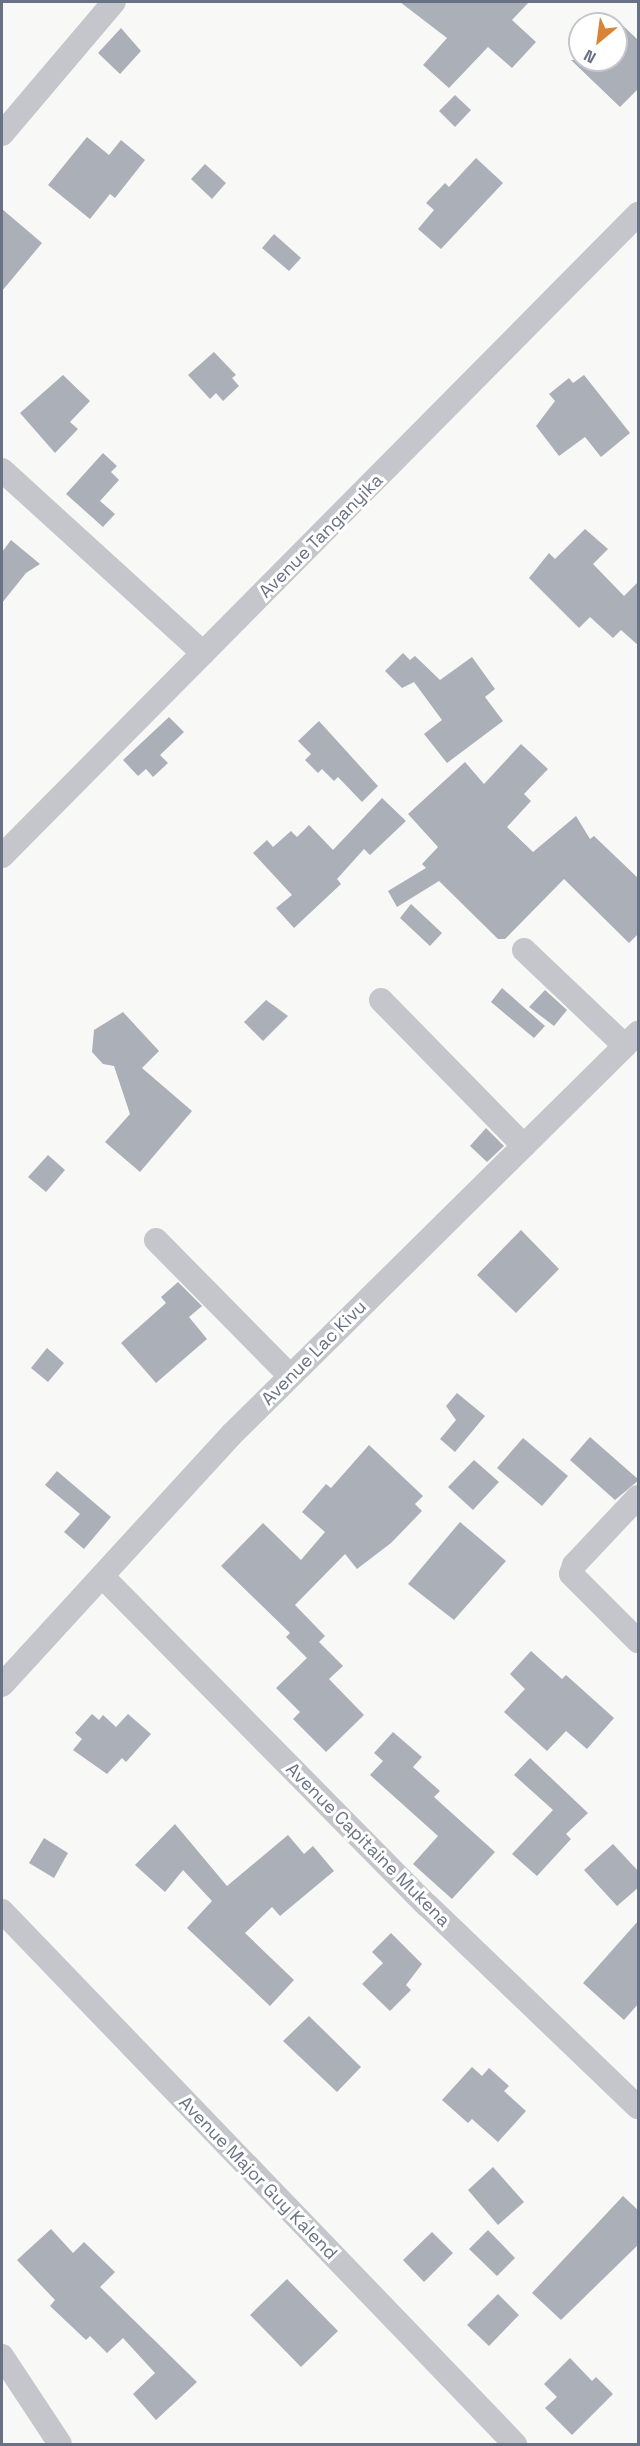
<!DOCTYPE html>
<style>
body{margin:0}
#map{position:relative;width:640px;height:2446px;overflow:hidden;background:#f8f8f6;font-family:"Space Grotesk",sans-serif}
div>[style]{position:absolute}
[style*='--x']{left:calc(var(--x)*1px);top:calc(var(--y)*1px);width:calc(var(--w)*1px);rotate:calc(var(--a)*1deg)}
.building>*{inset:0;background:#abafb8}
.street>*{height:24px;margin:-12px;padding:0 12px;transform-origin:12px;border-radius:12px;background:#c4c6cb}
span{translate:-50% -50%;white-space:nowrap;text-align:center;line-height:1.15;-webkit-text-stroke:6px #fff;paint-order:stroke}
.street-label{font-size:18px;color:#697285}
.frame{position:absolute;inset:0;border:3px solid #697285;pointer-events:none}
.north{position:absolute;left:568px;top:12px;width:60px;height:60px;box-sizing:border-box;background:#fff;border:2px solid #c3c7ce;border-radius:50%;rotate:209deg;font-size:16px;font-weight:700;line-height:24px;text-align:center;color:#697285}
.north::after{content:'';display:block;margin:auto;width:21px;height:27px;background:#d98336;clip-path:polygon(50% 0,100% 100%,50% 72%,0 100%)}
</style>
<div id="map">
<div class="building">
<div style="clip-path:polygon(400px 2px,529px 2px,512px 20px,536px 42px,512px 68px,488px 47px,449px 88px,423px 65px,447px 38px)"></div>
<div style="clip-path:polygon(616px 19px,639px 41px,639px 88px,620px 107px,571px 60px,616px 60px)"></div>
<div style="clip-path:polygon(121px 28px,141px 51px,120px 74px,98px 53px)"></div>
<div style="clip-path:polygon(455px 95px,471px 110px,455px 127px,439px 111px)"></div>
<div style="clip-path:polygon(87px 137px,109px 155px,121px 140px,145px 160px,115px 198px,110px 194px,90px 219px,48px 185px)"></div>
<div style="clip-path:polygon(476px 158px,503px 183px,441px 249px,418px 229px,434px 210px,426px 203px,445px 183px,449px 187px)"></div>
<div style="clip-path:polygon(205px 164px,226px 183px,212px 199px,191px 179px)"></div>
<div style="clip-path:polygon(2px 209px,42px 243px,2px 291px)"></div>
<div style="clip-path:polygon(274px 234px,301px 258px,289px 271px,262px 248px)"></div>
<div style="clip-path:polygon(214px 352px,236px 375px,232px 378px,239px 386px,223px 401px,216px 393px,210px 399px,188px 375px)"></div>
<div style="clip-path:polygon(63px 375px,90px 401px,70px 422px,78px 429px,55px 453px,20px 413px)"></div>
<div style="clip-path:polygon(584px 375px,630px 433px,601px 457px,585px 437px,559px 456px,536px 426px,555px 401px,549px 394px,569px 378px,573px 383px)"></div>
<div style="clip-path:polygon(103px 453px,117px 466px,111px 472px,119px 480px,100px 501px,115px 514px,103px 527px,66px 494px)"></div>
<div style="clip-path:polygon(585px 529px,608px 549px,593px 564px,624px 596px,639px 581px,639px 646px,621px 630px,613px 638px,590px 617px,579px 628px,529px 578px,549px 553px,555px 559px)"></div>
<div style="clip-path:polygon(11px 540px,40px 564px,26px 573px,2px 603px,2px 552px)"></div>
<div style="clip-path:polygon(403px 653px,410px 660px,415px 656px,440px 680px,472px 657px,495px 689px,485px 697px,503px 721px,447px 763px,424px 734px,442px 720px,414px 682px,402px 688px,385px 671px)"></div>
<div style="clip-path:polygon(169px 717px,184px 732px,160px 755px,168px 763px,153px 777px,146px 769px,138px 776px,123px 760px)"></div>
<div style="clip-path:polygon(319px 721px,378px 786px,362px 802px,338px 777px,334px 781px,322px 769px,318px 773px,305px 760px,311px 754px,298px 741px)"></div>
<div style="clip-path:polygon(521px 744px,548px 769px,524px 794px,531px 801px,507px 827px,533px 852px,576px 816px,590px 839px,594px 836px,639px 879px,639px 933px,629px 943px,564px 879px,505px 939px,498px 939px,439px 881px,397px 907px,388px 891px,426px 868px,422px 864px,438px 847px,408px 814px,465px 762px,484px 784px)"></div>
<div style="clip-path:polygon(382px 798px,406px 821px,370px 855px,364px 849px,337px 879px,341px 884px,294px 928px,276px 908px,292px 895px,253px 853px,267px 840px,273px 847px,291px 831px,297px 837px,309px 825px,333px 850px)"></div>
<div style="clip-path:polygon(411px 904px,442px 933px,430px 946px,400px 918px)"></div>
<div style="clip-path:polygon(502px 988px,545px 1026px,534px 1038px,491px 1002px)"></div>
<div style="clip-path:polygon(545px 990px,567px 1010px,554px 1026px,529px 1007px)"></div>
<div style="clip-path:polygon(266px 1000px,288px 1016px,263px 1041px,244px 1022px)"></div>
<div style="clip-path:polygon(123px 1012px,159px 1051px,142px 1068px,192px 1111px,140px 1172px,105px 1142px,130px 1114px,114px 1066px,103px 1064px,92px 1052px,94px 1030px)"></div>
<div style="clip-path:polygon(486px 1128px,504px 1146px,487px 1162px,470px 1146px)"></div>
<div style="clip-path:polygon(48px 1155px,65px 1170px,46px 1192px,28px 1177px)"></div>
<div style="clip-path:polygon(521px 1230px,559px 1269px,516px 1313px,477px 1275px)"></div>
<div style="clip-path:polygon(178px 1282px,202px 1306px,189px 1317px,207px 1339px,156px 1383px,121px 1343px,166px 1303px,161px 1297px)"></div>
<div style="clip-path:polygon(47px 1348px,64px 1363px,48px 1382px,31px 1368px)"></div>
<div style="clip-path:polygon(457px 1393px,485px 1416px,455px 1452px,440px 1439px,456px 1420px,446px 1406px)"></div>
<div style="clip-path:polygon(590px 1437px,639px 1480px,615px 1500px,570px 1460px)"></div>
<div style="clip-path:polygon(523px 1438px,568px 1476px,542px 1506px,497px 1468px)"></div>
<div style="clip-path:polygon(369px 1445px,423px 1496px,415px 1504px,422px 1511px,391px 1543px,357px 1569px,345px 1554px,295px 1605px,325px 1636px,319px 1642px,343px 1666px,329px 1679px,364px 1715px,326px 1752px,293px 1719px,300px 1712px,276px 1688px,307px 1658px,286px 1637px,290px 1633px,221px 1566px,263px 1523px,301px 1560px,325px 1532px,302px 1512px,326px 1484px,331px 1488px)"></div>
<div style="clip-path:polygon(474px 1460px,499px 1482px,473px 1510px,448px 1487px)"></div>
<div style="clip-path:polygon(57px 1471px,111px 1517px,84px 1549px,64px 1532px,80px 1514px,45px 1485px)"></div>
<div style="clip-path:polygon(460px 1522px,506px 1561px,454px 1620px,408px 1584px)"></div>
<div style="clip-path:polygon(531px 1651px,562px 1679px,566px 1675px,614px 1718px,587px 1749px,566px 1731px,547px 1751px,504px 1712px,525px 1689px,510px 1674px)"></div>
<div style="clip-path:polygon(92px 1714px,99px 1720px,103px 1715px,116px 1727px,128px 1714px,151px 1734px,126px 1762px,122px 1758px,107px 1774px,73px 1750px,82px 1739px,75px 1733px)"></div>
<div style="clip-path:polygon(393px 1732px,422px 1757px,413px 1767px,440px 1791px,434px 1797px,495px 1852px,452px 1899px,413px 1864px,438px 1836px,370px 1775px,383px 1761px,374px 1753px)"></div>
<div style="clip-path:polygon(530px 1758px,588px 1813px,566px 1834px,571px 1839px,537px 1876px,512px 1854px,553px 1810px,514px 1775px)"></div>
<div style="clip-path:polygon(175px 1824px,227px 1886px,288px 1835px,304px 1854px,313px 1846px,334px 1871px,280px 1916px,272px 1907px,245px 1933px,294px 1980px,270px 2006px,187px 1928px,212px 1901px,183px 1870px,165px 1892px,135px 1865px)"></div>
<div style="clip-path:polygon(44px 1838px,68px 1853px,54px 1878px,29px 1863px)"></div>
<div style="clip-path:polygon(613px 1844px,639px 1872px,639px 1887px,617px 1906px,584px 1870px)"></div>
<div style="clip-path:polygon(639px 1920px,639px 2003px,624px 2020px,583px 1983px)"></div>
<div style="clip-path:polygon(391px 1933px,422px 1964px,406px 1985px,411px 1990px,390px 2011px,362px 1984px,383px 1963px,372px 1952px)"></div>
<div style="clip-path:polygon(309px 2016px,361px 2067px,337px 2092px,283px 2041px)"></div>
<div style="clip-path:polygon(472px 2067px,482px 2076px,489px 2068px,509px 2086px,504px 2091px,526px 2111px,498px 2142px,472px 2119px,468px 2123px,442px 2100px)"></div>
<div style="clip-path:polygon(493px 2167px,524px 2202px,498px 2225px,468px 2190px)"></div>
<div style="clip-path:polygon(623px 2196px,639px 2211px,639px 2244px,561px 2320px,532px 2293px)"></div>
<div style="clip-path:polygon(51px 2229px,73px 2253px,84px 2242px,115px 2272px,100px 2287px,197px 2382px,156px 2420px,133px 2394px,155px 2373px,123px 2338px,107px 2353px,90px 2336px,86px 2340px,50px 2306px,55px 2300px,17px 2260px)"></div>
<div style="clip-path:polygon(488px 2230px,515px 2258px,497px 2276px,469px 2249px)"></div>
<div style="clip-path:polygon(432px 2232px,453px 2253px,424px 2282px,403px 2260px)"></div>
<div style="clip-path:polygon(287px 2279px,338px 2331px,301px 2367px,250px 2315px)"></div>
<div style="clip-path:polygon(498px 2294px,519px 2315px,489px 2346px,467px 2325px)"></div>
<div style="clip-path:polygon(570px 2358px,592px 2381px,596px 2377px,613px 2394px,572px 2435px,545px 2408px,557px 2397px,544px 2384px)"></div>
</div>
<div class="street">
<div style="--x:2;--y:134;--w:173;--a:-49.7"></div>
<div style="--x:2;--y:470;--w:272;--a:42.3"></div>
<div style="--x:2;--y:856;--w:904;--a:-45.27"></div>
<div style="--x:524;--y:950;--w:139;--a:43.5"></div>
<div style="--x:381;--y:1000;--w:204;--a:45.6"></div>
<div style="--x:156;--y:1240;--w:191;--a:45.4"></div>
<div style="--x:638;--y:1497;--w:93;--a:133.3"></div>
<div style="--x:574;--y:1565;--w:9;--a:108"></div>
<div style="--x:571;--y:1574;--w:95;--a:45"></div>
<div style="--x:103;--y:1577;--w:461;--a:45.4"></div>
<div style="--x:427;--y:1905;--w:292;--a:43.8"></div>
<div style="--x:2;--y:1685;--w:340;--a:-47.5"></div>
<div style="--x:232;--y:1434;--w:571;--a:-44.65"></div>
<div style="--x:2;--y:1911;--w:740;--a:46.1"></div>
<div style="--x:2;--y:2356;--w:105;--a:56.6"></div>
</div>
<div class="street-label">
<span style="left:321px;top:536px;rotate:-45deg">Avenue Tanganyika</span>
<span style="left:314px;top:1353px;rotate:-45deg">Avenue Lac Kivu</span>
<span style="left:368px;top:1845px;rotate:45deg">Avenue Capitaine Mukena</span>
<span style="left:258px;top:2178px;rotate:46deg">Avenue Major Guy Kalend</span>
</div>
<div class="frame"></div>
<div class="north">N</div>
</div>
